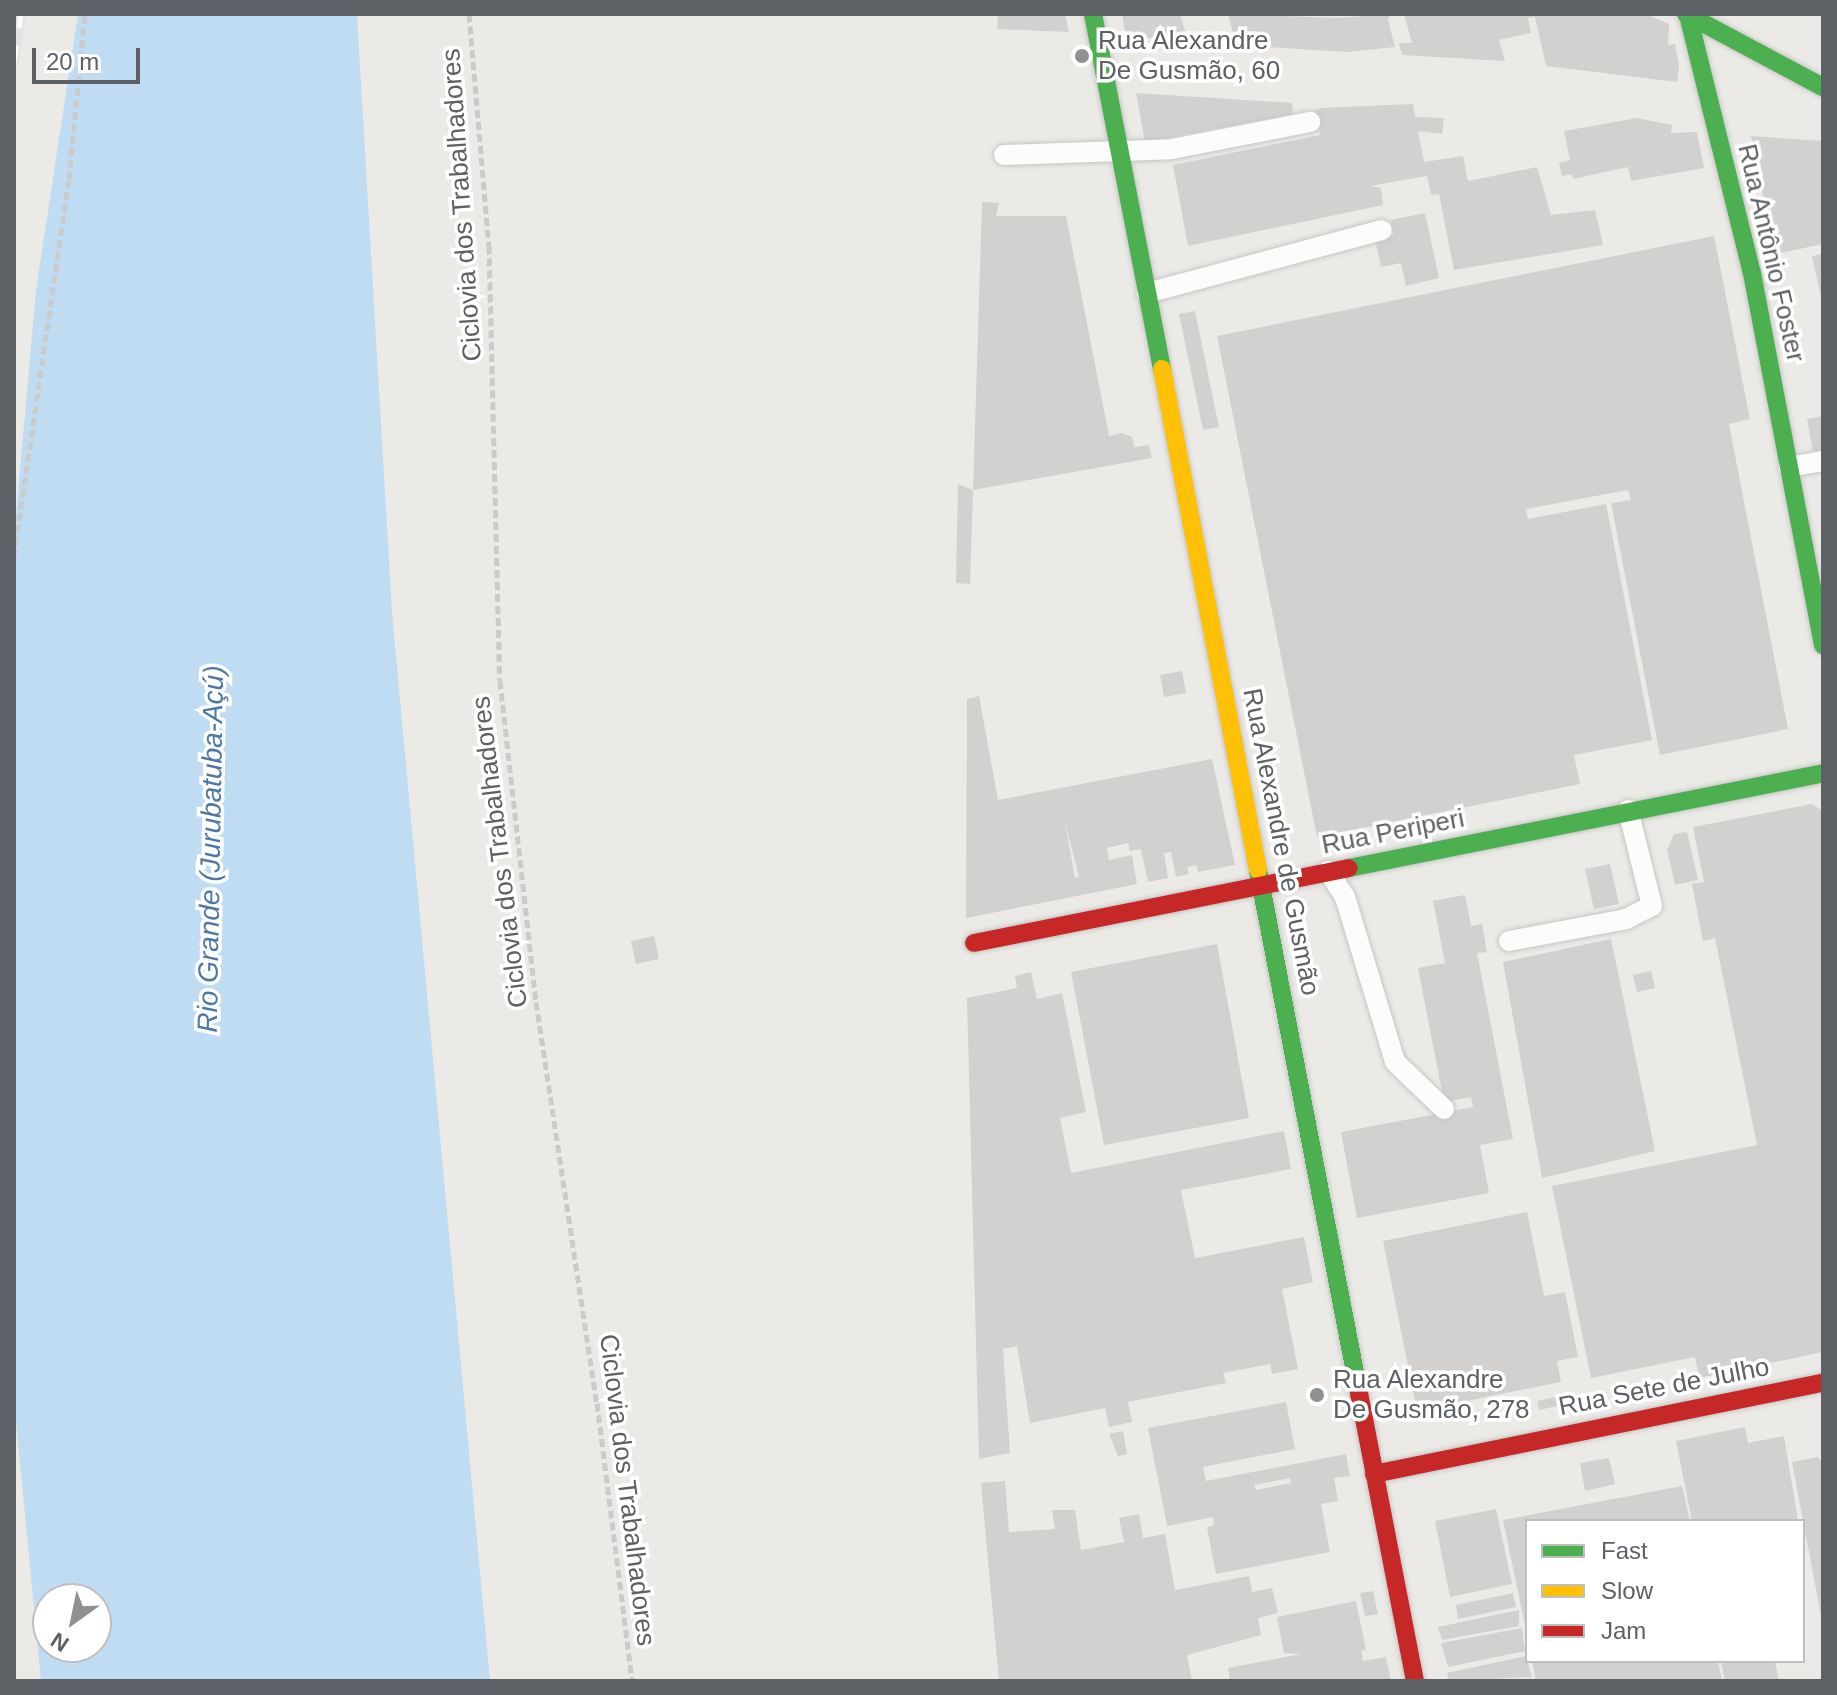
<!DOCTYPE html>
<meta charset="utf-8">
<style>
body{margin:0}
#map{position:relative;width:1837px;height:1695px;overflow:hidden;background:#ebeae7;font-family:Helvetica,sans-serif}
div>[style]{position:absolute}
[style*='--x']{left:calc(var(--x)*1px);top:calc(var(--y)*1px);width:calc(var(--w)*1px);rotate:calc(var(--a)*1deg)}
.water>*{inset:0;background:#c0dcf2}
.building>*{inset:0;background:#d2d1d0}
.path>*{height:5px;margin-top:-2.5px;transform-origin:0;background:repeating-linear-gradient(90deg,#c9ccca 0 8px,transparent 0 12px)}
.roads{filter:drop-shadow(0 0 2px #c6c6c6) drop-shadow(0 0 2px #c6c6c6)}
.lane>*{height:20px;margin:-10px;padding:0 10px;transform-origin:10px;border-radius:10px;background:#fcfcfb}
.fast>*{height:18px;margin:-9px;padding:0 9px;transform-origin:9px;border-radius:9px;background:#4caf50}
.slow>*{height:18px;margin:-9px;padding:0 9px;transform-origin:9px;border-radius:9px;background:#ffc107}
.jam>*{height:18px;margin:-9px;padding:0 9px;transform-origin:9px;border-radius:9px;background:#c62828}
.rail>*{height:9px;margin-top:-4.5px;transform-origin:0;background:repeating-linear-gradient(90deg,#fff 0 18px,#e2e2e2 0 36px);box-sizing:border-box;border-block:2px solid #e2e2e2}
.dots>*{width:22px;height:22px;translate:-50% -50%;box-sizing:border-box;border:4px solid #fff;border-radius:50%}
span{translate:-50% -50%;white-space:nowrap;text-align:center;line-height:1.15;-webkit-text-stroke:7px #fff;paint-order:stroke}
.poi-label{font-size:26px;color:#5d6064}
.left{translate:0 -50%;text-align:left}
.street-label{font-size:26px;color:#5d6064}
.water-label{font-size:28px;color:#4c78a6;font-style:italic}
.frame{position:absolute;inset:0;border:16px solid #5d6064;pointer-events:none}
.legend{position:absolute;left:1525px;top:1519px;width:280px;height:144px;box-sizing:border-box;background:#fff;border:2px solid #bebfc1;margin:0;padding:10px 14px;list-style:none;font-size:24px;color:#5d6064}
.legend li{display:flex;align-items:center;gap:16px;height:40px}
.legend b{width:40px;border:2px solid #bebfc1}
.north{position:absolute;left:32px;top:1583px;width:80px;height:80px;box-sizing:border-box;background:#fff;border:2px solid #bebfc1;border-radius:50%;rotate:213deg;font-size:22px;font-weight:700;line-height:32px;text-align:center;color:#5d6064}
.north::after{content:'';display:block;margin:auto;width:28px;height:36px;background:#8f9092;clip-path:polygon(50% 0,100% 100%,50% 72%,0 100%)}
.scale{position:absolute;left:32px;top:48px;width:108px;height:36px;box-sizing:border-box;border:4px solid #5d6064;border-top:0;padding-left:10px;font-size:24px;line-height:28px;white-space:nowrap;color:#5d6064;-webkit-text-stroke:6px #fff;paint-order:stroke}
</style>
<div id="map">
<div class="water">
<div style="clip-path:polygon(evenodd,78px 14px,357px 14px,392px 612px,490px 1681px,41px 1681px,14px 1401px,14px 537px,36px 290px,78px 14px,48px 1599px,96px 1599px,96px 1647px,48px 1647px,48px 1599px)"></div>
</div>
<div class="building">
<div style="clip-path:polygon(998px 14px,1065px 14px,1069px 32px,997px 29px)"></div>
<div style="clip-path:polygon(1122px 14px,1180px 14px,1188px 41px,1126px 36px)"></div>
<div style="clip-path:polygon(1228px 14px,1339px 18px,1391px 14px,1388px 20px,1395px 47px,1348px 52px,1236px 45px)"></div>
<div style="clip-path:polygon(1404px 14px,1646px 14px,1669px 24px,1668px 45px,1675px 44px,1679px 66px,1677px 82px,1546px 66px,1535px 17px,1528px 18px,1531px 33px,1499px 40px,1505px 61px,1402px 55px,1399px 43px,1412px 43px)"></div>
<div style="clip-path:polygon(1136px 93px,1292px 103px,1293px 114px,1145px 142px)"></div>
<div style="clip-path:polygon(1413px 104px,1415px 117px,1444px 118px,1442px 134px,1418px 131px,1424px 162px,1463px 156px,1468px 181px,1537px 167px,1551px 215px,1595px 210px,1603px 245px,1454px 270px,1439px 194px,1431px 195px,1427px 176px,1370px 186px,1381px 188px,1383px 205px,1188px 246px,1173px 165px,1320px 135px,1315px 110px,1321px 108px)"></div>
<div style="clip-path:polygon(1637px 118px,1672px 125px,1671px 133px,1697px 132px,1704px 168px,1631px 181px,1628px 167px,1573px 179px,1572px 174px,1562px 176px,1559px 163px,1570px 160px,1564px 131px)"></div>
<div style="clip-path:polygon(1751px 136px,1823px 141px,1823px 244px,1775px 254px)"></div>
<div style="clip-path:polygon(982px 202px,999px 203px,996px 216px,1066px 216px,1109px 436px,1122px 433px,1132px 437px,1134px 447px,1149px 445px,1152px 458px,973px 490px)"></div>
<div style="clip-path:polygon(1425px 213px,1439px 278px,1406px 286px,1401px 263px,1381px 267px,1375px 240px,1394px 236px,1391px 220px)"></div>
<div style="clip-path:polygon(1714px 236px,1750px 419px,1729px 424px,1788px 729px,1660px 755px,1611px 503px,1631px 500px,1628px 490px,1526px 509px,1528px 519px,1606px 504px,1652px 740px,1574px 755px,1580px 784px,1317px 837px,1217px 336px)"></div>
<div style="clip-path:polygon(1823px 254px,1823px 300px,1822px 301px,1812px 256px)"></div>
<div style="clip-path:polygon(1195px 311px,1219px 427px,1203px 430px,1179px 314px)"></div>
<div style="clip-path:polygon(1823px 416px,1823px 450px,1813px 452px,1807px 419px)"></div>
<div style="clip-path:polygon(958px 484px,973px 490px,970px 584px,956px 583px)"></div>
<div style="clip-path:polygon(1182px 671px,1186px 693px,1164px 697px,1160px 675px)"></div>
<div style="clip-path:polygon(evenodd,979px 696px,998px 800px,1212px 759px,1235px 865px,1198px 872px,1196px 865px,1187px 867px,1189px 874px,1176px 877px,1171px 852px,1164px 853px,1168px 878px,1148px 882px,1141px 849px,1130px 851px,1128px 843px,1107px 848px,1109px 860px,1132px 855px,1137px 884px,966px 918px,967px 699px,979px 696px,1065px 822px,1079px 877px,1075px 878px,1065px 822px)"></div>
<div style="clip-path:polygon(1812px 804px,1823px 811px,1823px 1352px,1699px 1378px,1695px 1357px,1591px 1378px,1552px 1186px,1757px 1145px,1715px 938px,1703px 941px,1692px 884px,1704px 882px,1693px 827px)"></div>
<div style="clip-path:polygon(1687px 832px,1698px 880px,1675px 885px,1667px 850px,1674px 834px)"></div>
<div style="clip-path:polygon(1610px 864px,1619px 904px,1594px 909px,1585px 869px)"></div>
<div style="clip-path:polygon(1465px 895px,1471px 926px,1482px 924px,1487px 952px,1477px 953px,1513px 1139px,1480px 1145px,1489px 1193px,1357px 1218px,1341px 1132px,1473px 1107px,1471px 1097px,1444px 1102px,1418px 968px,1445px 963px,1433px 901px)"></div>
<div style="clip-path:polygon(654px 936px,659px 959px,636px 964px,631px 941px)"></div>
<div style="clip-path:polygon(1611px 939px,1655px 1151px,1542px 1178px,1503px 962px)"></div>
<div style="clip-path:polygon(1217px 944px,1249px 1118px,1104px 1145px,1071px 972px)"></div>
<div style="clip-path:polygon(1651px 971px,1655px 988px,1637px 992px,1633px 975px)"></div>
<div style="clip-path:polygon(1031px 972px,1037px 999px,1062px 993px,1086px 1112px,1060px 1118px,1071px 1173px,1284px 1131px,1291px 1169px,1181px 1190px,1195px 1258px,1304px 1237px,1313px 1282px,1282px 1289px,1298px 1369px,1272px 1374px,1270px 1364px,1223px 1373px,1226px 1383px,1128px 1402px,1132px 1422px,1109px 1427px,1105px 1408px,1030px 1423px,1017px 1346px,1003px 1349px,1010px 1453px,979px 1459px,967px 998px,1017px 988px,1015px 976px)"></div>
<div style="clip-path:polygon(1527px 1212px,1544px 1296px,1565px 1292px,1578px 1357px,1557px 1361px,1561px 1382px,1417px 1411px,1383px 1241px)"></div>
<div style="clip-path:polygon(1555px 1397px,1557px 1406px,1539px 1410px,1537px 1401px)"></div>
<div style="clip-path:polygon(evenodd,1286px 1402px,1295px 1449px,1203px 1467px,1206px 1481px,1346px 1454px,1350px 1476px,1334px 1478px,1338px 1501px,1321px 1504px,1330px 1552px,1216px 1574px,1207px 1527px,1214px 1525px,1213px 1517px,1167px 1526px,1148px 1428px,1286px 1402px,1290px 1478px,1291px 1483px,1256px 1490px,1254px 1485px,1290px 1478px)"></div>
<div style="clip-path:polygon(1745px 1427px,1748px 1443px,1784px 1436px,1798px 1521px,1692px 1521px,1676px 1441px)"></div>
<div style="clip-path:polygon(1123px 1431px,1127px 1454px,1118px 1456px,1109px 1434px)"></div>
<div style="clip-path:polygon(1818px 1457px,1823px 1464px,1822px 1621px,1792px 1462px)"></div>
<div style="clip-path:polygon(1609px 1458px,1615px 1484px,1585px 1491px,1580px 1463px)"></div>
<div style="clip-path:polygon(1005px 1481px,1009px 1532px,1055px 1529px,1052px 1510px,1075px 1510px,1081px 1550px,1124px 1542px,1119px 1518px,1139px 1514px,1143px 1538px,1165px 1534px,1175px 1590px,1249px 1576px,1252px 1592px,1272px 1588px,1278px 1613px,1258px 1618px,1261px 1635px,1187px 1655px,1192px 1681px,999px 1681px,981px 1483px)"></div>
<div style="clip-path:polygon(1682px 1486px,1690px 1521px,1527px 1521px,1526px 1630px,1503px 1520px)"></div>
<div style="clip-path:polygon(1496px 1509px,1512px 1584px,1450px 1597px,1435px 1521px)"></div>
<div style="clip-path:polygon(1373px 1591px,1378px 1614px,1365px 1616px,1360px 1593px)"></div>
<div style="clip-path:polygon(1513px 1593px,1516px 1607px,1458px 1619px,1456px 1605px)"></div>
<div style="clip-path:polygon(1356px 1601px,1366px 1650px,1361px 1651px,1363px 1661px,1386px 1657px,1391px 1681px,1230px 1681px,1228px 1668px,1301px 1654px,1284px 1653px,1277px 1617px)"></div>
<div style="clip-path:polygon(1519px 1610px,1519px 1626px,1442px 1640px,1438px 1627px)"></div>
<div style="clip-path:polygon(1522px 1628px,1525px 1651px,1448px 1667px,1441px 1643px)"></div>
<div style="clip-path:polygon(1526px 1656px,1532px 1677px,1449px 1681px,1447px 1673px)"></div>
<div style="clip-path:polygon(1532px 1661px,1718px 1661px,1722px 1681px,1536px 1681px)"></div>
<div style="clip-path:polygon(1721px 1661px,1775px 1661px,1779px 1681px,1725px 1681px)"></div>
</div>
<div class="path">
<div style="--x:469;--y:14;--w:233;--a:85.1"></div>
<div style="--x:489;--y:246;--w:435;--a:88.6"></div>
<div style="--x:500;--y:681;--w:323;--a:83.6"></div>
<div style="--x:536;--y:1002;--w:406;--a:81.4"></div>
<div style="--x:597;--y:1403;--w:280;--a:82.8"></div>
<div style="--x:14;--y:556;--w:381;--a:-81.7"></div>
<div style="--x:69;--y:179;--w:166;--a:-84.5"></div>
</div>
<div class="roads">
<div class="lane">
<div style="--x:1004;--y:155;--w:168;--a:-2"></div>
<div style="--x:1172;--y:149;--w:141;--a:-11.1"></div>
<div style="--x:1147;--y:293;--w:243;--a:-15"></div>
<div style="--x:1789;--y:467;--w:35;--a:-10"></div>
<div style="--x:1328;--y:871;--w:31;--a:57"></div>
<div style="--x:1345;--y:897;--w:172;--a:73.1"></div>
<div style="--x:1395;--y:1062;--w:68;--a:43.8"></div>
<div style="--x:1509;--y:941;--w:119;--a:-10.6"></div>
<div style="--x:1626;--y:919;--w:29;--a:-27"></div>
<div style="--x:1652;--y:906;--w:99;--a:-104"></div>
</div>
<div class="fast">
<div style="--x:1093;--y:14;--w:362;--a:79"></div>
<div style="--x:1686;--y:14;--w:155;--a:28.1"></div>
<div style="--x:1688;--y:15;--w:266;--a:76.1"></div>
<div style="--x:1752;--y:273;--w:379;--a:79.2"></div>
<div style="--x:1349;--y:868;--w:483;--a:-11.3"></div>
<div style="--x:1258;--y:870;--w:533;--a:79.07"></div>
</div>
<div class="slow">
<div style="--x:1162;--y:369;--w:510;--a:79.15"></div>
</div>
<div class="jam">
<div style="--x:974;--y:943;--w:382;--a:-11.3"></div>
<div style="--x:1359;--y:1393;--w:293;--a:79"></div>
<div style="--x:1374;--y:1474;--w:458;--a:-11.5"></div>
</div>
</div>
<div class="rail">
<div style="--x:14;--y:63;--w:49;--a:-81.9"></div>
</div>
<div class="dots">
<div style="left:1082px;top:56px;background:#8f9092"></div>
<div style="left:1317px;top:1395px;background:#8f9092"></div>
</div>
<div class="poi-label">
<span class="left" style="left:1098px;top:56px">Rua Alexandre<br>De Gusmão, 60</span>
<span class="left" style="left:1333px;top:1395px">Rua Alexandre<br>De Gusmão, 278</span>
</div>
<div class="street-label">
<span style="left:462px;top:205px;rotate:-94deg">Ciclovia dos Trabalhadores</span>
<span style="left:1771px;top:253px;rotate:77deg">Rua Antônio Foster</span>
<span style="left:1393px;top:832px;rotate:-11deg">Rua Periperi</span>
<span style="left:1281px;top:842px;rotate:79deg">Rua Alexandre de Gusmão</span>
<span style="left:500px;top:852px;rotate:-97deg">Ciclovia dos Trabalhadores</span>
<span style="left:1664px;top:1387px;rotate:-11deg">Rua Sete de Julho</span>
<span style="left:627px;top:1490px;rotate:83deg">Ciclovia dos Trabalhadores</span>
</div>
<div class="water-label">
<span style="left:211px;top:849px;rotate:-89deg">Rio Grande (Jurubatuba-Açú)</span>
</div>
<div class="frame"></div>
<ul class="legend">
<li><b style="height:10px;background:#4caf50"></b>Fast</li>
<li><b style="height:10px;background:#ffc107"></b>Slow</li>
<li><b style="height:10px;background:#c62828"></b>Jam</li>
</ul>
<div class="north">N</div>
<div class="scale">20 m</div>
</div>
